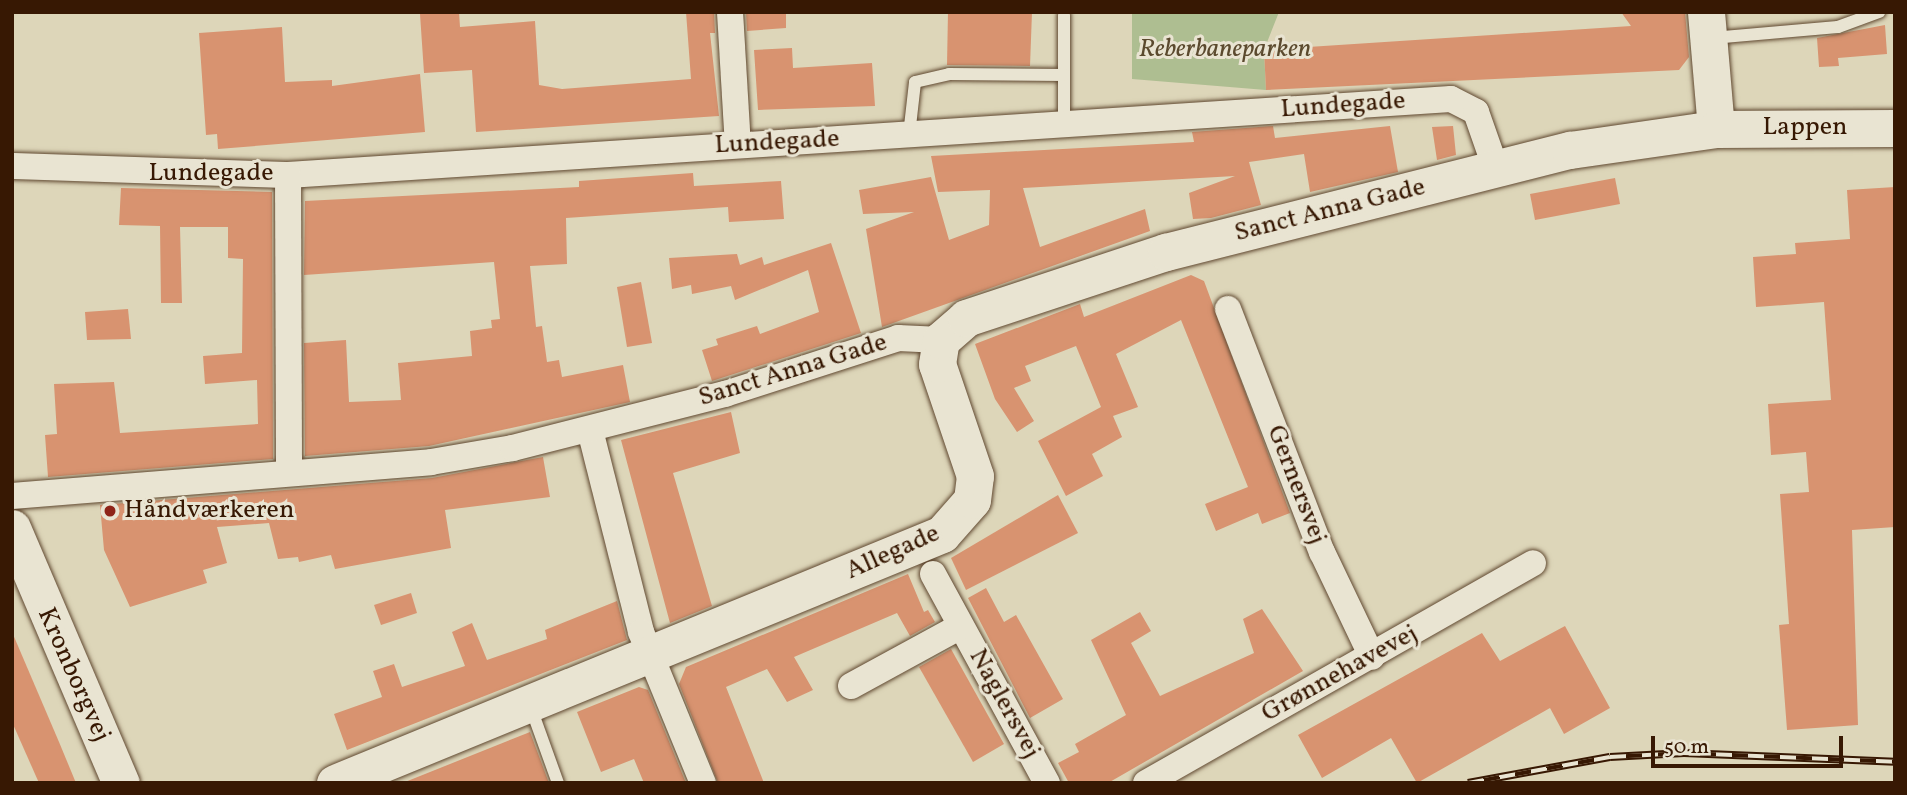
<!DOCTYPE html>
<meta charset="utf-8">
<style>
body{margin:0}
#map{position:relative;width:1907px;height:795px;overflow:hidden;background:#ddd6b9;font-family:Vollkorn,serif}
div>[style]{position:absolute}
[style*='--x']{left:calc(var(--x)*1px);top:calc(var(--y)*1px);width:calc(var(--w)*1px);rotate:calc(var(--a)*1deg)}
.green>*{inset:0;background:#aebe91}
.building>*{inset:0;background:#d89370}
.roads{filter:drop-shadow(0 0 2px #604830) drop-shadow(0 0 2px #604830)}
.lane>*{height:12px;margin:-6px;padding:0 6px;transform-origin:6px;border-radius:6px;background:#e9e4d2}
.street>*{height:26px;margin:-13px;padding:0 13px;transform-origin:13px;border-radius:13px;background:#e9e4d2}
.secondary>*{height:37px;margin:-18.5px;padding:0 18.5px;transform-origin:18.5px;border-radius:18.5px;background:#e9e4d2}
.rail>*{height:8px;margin-top:-4px;transform-origin:0;background:repeating-linear-gradient(90deg,#e9e4d2 0 16px,#371803 0 32px);box-sizing:border-box;border-block:2px solid #371803}
.dots>*{width:19px;height:19px;translate:-50% -50%;box-sizing:border-box;border:4px solid #e9e4d2;border-radius:50%}
span{translate:-50% -50%;white-space:nowrap;text-align:center;line-height:1.15;-webkit-text-stroke:6px #e9e4d2;paint-order:stroke}
.park-label{font-size:26px;color:#5b4a2e;font-style:italic}
.street-label{font-size:26px;color:#371803}
.poi-label{font-size:26px;color:#371803}
.left{translate:0 -50%;text-align:left}
.frame{position:absolute;inset:0;border:14px solid #371803;pointer-events:none}
.scale{position:absolute;left:1651px;top:736px;width:192px;height:32px;box-sizing:border-box;border:4px solid #371803;border-top:0;padding-left:9px;font-size:21px;line-height:24px;white-space:nowrap;color:#371803;-webkit-text-stroke:5px #e9e4d2;paint-order:stroke}
</style>
<div id="map">
<div class="green">
<div style="clip-path:polygon(1132px 12px,1279px 12px,1264px 50px,1266px 90px,1132px 79px)"></div>
</div>
<div class="building">
<div style="clip-path:polygon(459px 12px,460px 27px,535px 21px,539px 85px,562px 89px,691px 79px,686px 12px,714px 12px,715px 33px,710px 33px,719px 116px,476px 132px,472px 70px,424px 73px,420px 14px)"></div>
<div style="clip-path:polygon(746px 12px,786px 12px,786px 28px,747px 31px)"></div>
<div style="clip-path:polygon(948px 12px,1032px 12px,1030px 66px,947px 65px)"></div>
<div style="clip-path:polygon(1621px 12px,1685px 12px,1689px 57px,1679px 70px,1266px 90px,1264px 50px,1631px 26px)"></div>
<div style="clip-path:polygon(1885px 25px,1887px 54px,1838px 58px,1839px 66px,1819px 67px,1817px 38px)"></div>
<div style="clip-path:polygon(282px 27px,285px 82px,332px 80px,332px 86px,420px 74px,425px 132px,218px 149px,217px 134px,206px 135px,199px 33px)"></div>
<div style="clip-path:polygon(792px 48px,793px 68px,872px 63px,875px 106px,758px 110px,754px 50px)"></div>
<div style="clip-path:polygon(1273px 126px,1275px 138px,1390px 126px,1398px 172px,1310px 192px,1304px 154px,1249px 162px,1261px 205px,1211px 218px,1193px 219px,1189px 193px,1235px 176px,1023px 188px,1040px 247px,1145px 209px,1150px 231px,882px 327px,866px 229px,914px 212px,863px 214px,859px 190px,931px 177px,949px 240px,989px 225px,990px 190px,938px 192px,931px 156px,1194px 142px,1192px 132px)"></div>
<div style="clip-path:polygon(1453px 126px,1456px 155px,1437px 160px,1432px 127px)"></div>
<div style="clip-path:polygon(693px 173px,694px 186px,781px 181px,784px 219px,729px 222px,728px 207px,566px 218px,567px 264px,530px 266px,536px 327px,542px 326px,547px 362px,559px 360px,562px 377px,623px 365px,630px 402px,429px 446px,305px 456px,304px 343px,346px 340px,349px 402px,401px 400px,398px 363px,472px 356px,470px 331px,492px 328px,491px 320px,500px 319px,494px 262px,304px 275px,305px 201px,579px 187px,579px 181px)"></div>
<div style="clip-path:polygon(1615px 178px,1620px 204px,1535px 220px,1530px 194px)"></div>
<div style="clip-path:polygon(1895px 187px,1895px 527px,1852px 530px,1858px 725px,1787px 730px,1779px 625px,1789px 624px,1780px 494px,1809px 492px,1806px 452px,1771px 455px,1768px 404px,1831px 400px,1824px 302px,1756px 307px,1753px 257px,1796px 254px,1795px 243px,1850px 239px,1847px 190px)"></div>
<div style="clip-path:polygon(121px 188px,272px 192px,273px 459px,48px 477px,45px 435px,57px 434px,54px 384px,114px 382px,120px 433px,258px 424px,257px 380px,205px 384px,203px 356px,242px 353px,243px 259px,228px 258px,228px 227px,180px 227px,182px 303px,161px 303px,160px 226px,119px 225px)"></div>
<div style="clip-path:polygon(831px 243px,861px 333px,712px 381px,702px 350px,718px 345px,716px 339px,757px 326px,760px 334px,819px 312px,808px 270px,735px 300px,731px 286px,692px 294px,691px 285px,672px 289px,669px 258px,737px 254px,740px 265px,762px 257px,764px 265px)"></div>
<div style="clip-path:polygon(1191px 275px,1204px 281px,1290px 513px,1262px 524px,1258px 513px,1216px 531px,1205px 504px,1248px 487px,1181px 320px,1116px 354px,1138px 407px,1113px 416px,1122px 437px,1092px 454px,1103px 476px,1066px 496px,1038px 441px,1101px 407px,1076px 346px,1025px 366px,1031px 381px,1014px 388px,1034px 421px,1017px 432px,995px 399px,975px 344px,1080px 304px,1084px 317px)"></div>
<div style="clip-path:polygon(641px 282px,652px 343px,627px 347px,617px 287px)"></div>
<div style="clip-path:polygon(128px 309px,131px 339px,87px 340px,85px 312px)"></div>
<div style="clip-path:polygon(731px 412px,740px 453px,673px 473px,712px 606px,670px 623px,621px 440px)"></div>
<div style="clip-path:polygon(543px 457px,550px 497px,445px 510px,451px 548px,335px 569px,331px 555px,299px 562px,298px 557px,278px 559px,269px 523px,217px 527px,227px 563px,203px 570px,207px 583px,130px 607px,104px 550px,100px 505px,432px 478px)"></div>
<div style="clip-path:polygon(1058px 495px,1078px 533px,966px 590px,951px 558px)"></div>
<div style="clip-path:polygon(908px 574px,924px 612px,928px 610px,935px 622px,910px 636px,897px 613px,794px 657px,813px 690px,787px 702px,767px 669px,726px 687px,764px 783px,718px 783px,679px 684px,686px 667px)"></div>
<div style="clip-path:polygon(986px 588px,1004px 622px,1016px 615px,1063px 699px,1030px 718px,968px 598px)"></div>
<div style="clip-path:polygon(411px 593px,417px 613px,381px 625px,374px 605px)"></div>
<div style="clip-path:polygon(617px 601px,627px 640px,347px 750px,334px 714px,382px 697px,373px 671px,394px 664px,402px 687px,465px 666px,452px 632px,472px 623px,487px 660px,547px 639px,545px 630px)"></div>
<div style="clip-path:polygon(1262px 609px,1303px 671px,1108px 783px,1069px 783px,1058px 763px,1079px 752px,1075px 744px,1126px 715px,1091px 640px,1140px 612px,1151px 631px,1131px 643px,1160px 696px,1254px 653px,1243px 619px)"></div>
<div style="clip-path:polygon(1565px 626px,1610px 708px,1564px 734px,1550px 708px,1417px 783px,1391px 738px,1322px 778px,1298px 735px,1482px 633px,1500px 661px)"></div>
<div style="clip-path:polygon(12px 632px,59px 742px,76px 783px,39px 783px,12px 722px)"></div>
<div style="clip-path:polygon(951px 649px,1004px 744px,973px 762px,919px 667px)"></div>
<div style="clip-path:polygon(639px 687px,648px 690px,686px 783px,644px 783px,634px 759px,601px 772px,577px 712px)"></div>
<div style="clip-path:polygon(530px 732px,549px 783px,405px 783px,405px 782px)"></div>
</div>
<div class="roads">
<div class="lane">
<div style="--x:1712;--y:38;--w:126;--a:-5"></div>
<div style="--x:1838;--y:27;--w:44;--a:-20.1"></div>
<div style="--x:1064;--y:125;--w:110;--a:-90"></div>
<div style="--x:909;--y:135;--w:53;--a:-83.5"></div>
<div style="--x:915;--y:82;--w:35;--a:-13"></div>
<div style="--x:949;--y:74;--w:115;--a:0.5"></div>
<div style="--x:531;--y:708;--w:80;--a:70.2"></div>
</div>
<div class="street">
<div style="--x:730;--y:12;--w:133;--a:86.6"></div>
<div style="--x:12;--y:166;--w:276;--a:1.9"></div>
<div style="--x:288;--y:175;--w:1165;--a:-3.74"></div>
<div style="--x:1451;--y:99;--w:28;--a:27"></div>
<div style="--x:1476;--y:112;--w:60;--a:70.7"></div>
<div style="--x:288;--y:175;--w:294;--a:89.8"></div>
<div style="--x:1228;--y:309;--w:261;--a:68.9"></div>
<div style="--x:1322;--y:552;--w:116;--a:64.5"></div>
<div style="--x:590;--y:430;--w:208;--a:75.8"></div>
<div style="--x:641;--y:632;--w:163;--a:67.7"></div>
<div style="--x:12;--y:496;--w:420;--a:-4.6"></div>
<div style="--x:431;--y:462;--w:83;--a:-9.7"></div>
<div style="--x:513;--y:448;--w:219;--a:-14.3"></div>
<div style="--x:725;--y:394;--w:182;--a:-17.9"></div>
<div style="--x:898;--y:338;--w:43;--a:2.7"></div>
<div style="--x:933;--y:574;--w:238;--a:61.4"></div>
<div style="--x:851;--y:686;--w:125;--a:-28.6"></div>
<div style="--x:1146;--y:783;--w:445;--a:-29.6"></div>
</div>
<div class="secondary">
<div style="--x:1706;--y:12;--w:117;--a:85.1"></div>
<div style="--x:12;--y:528;--w:277;--a:66.9"></div>
<div style="--x:335;--y:783;--w:656;--a:-22.3"></div>
<div style="--x:942;--y:534;--w:45;--a:-48.6"></div>
<div style="--x:972;--y:500;--w:24;--a:-83"></div>
<div style="--x:975;--y:476;--w:118;--a:-108.7"></div>
<div style="--x:937;--y:364;--w:24;--a:-81"></div>
<div style="--x:941;--y:340;--w:33;--a:-41"></div>
<div style="--x:966;--y:318;--w:211;--a:-18.3"></div>
<div style="--x:1166;--y:252;--w:417;--a:-14.2"></div>
<div style="--x:1570;--y:150;--w:148;--a:-8.2"></div>
<div style="--x:1716;--y:129;--w:179;--a:-0.3"></div>
</div>
</div>
<div class="rail">
<div style="--x:1468;--y:783;--w:144;--a:-10.4"></div>
<div style="--x:1610;--y:757;--w:74;--a:-3.1"></div>
<div style="--x:1684;--y:753;--w:211;--a:2.4"></div>
</div>
<div class="dots">
<div style="left:110px;top:511px;background:#8f2418"></div>
</div>
<div class="park-label">
<span style="left:1225px;top:50px">Reberbaneparken</span>
</div>
<div class="street-label">
<span style="left:1343px;top:106px;rotate:-4deg">Lundegade</span>
<span style="left:1805px;top:128px">Lappen</span>
<span style="left:777px;top:143px;rotate:-3deg">Lundegade</span>
<span style="left:211px;top:174px">Lundegade</span>
<span style="left:1330px;top:211px;rotate:-14deg">Sanct Anna Gade</span>
<span style="left:793px;top:371px;rotate:-17deg">Sanct Anna Gade</span>
<span style="left:1296px;top:485px;rotate:69deg">Gernersvej</span>
<span style="left:893px;top:553px;rotate:-24deg">Allegade</span>
<span style="left:1340px;top:674px;rotate:-29deg">Grønnehavevej</span>
<span style="left:73px;top:675px;rotate:66deg">Kronborgvej</span>
<span style="left:1004px;top:704px;rotate:61deg">Naglersvej</span>
</div>
<div class="poi-label">
<span class="left" style="left:124px;top:511px">Håndværkeren</span>
</div>
<div class="frame"></div>
<div class="scale">50 m</div>
</div>
